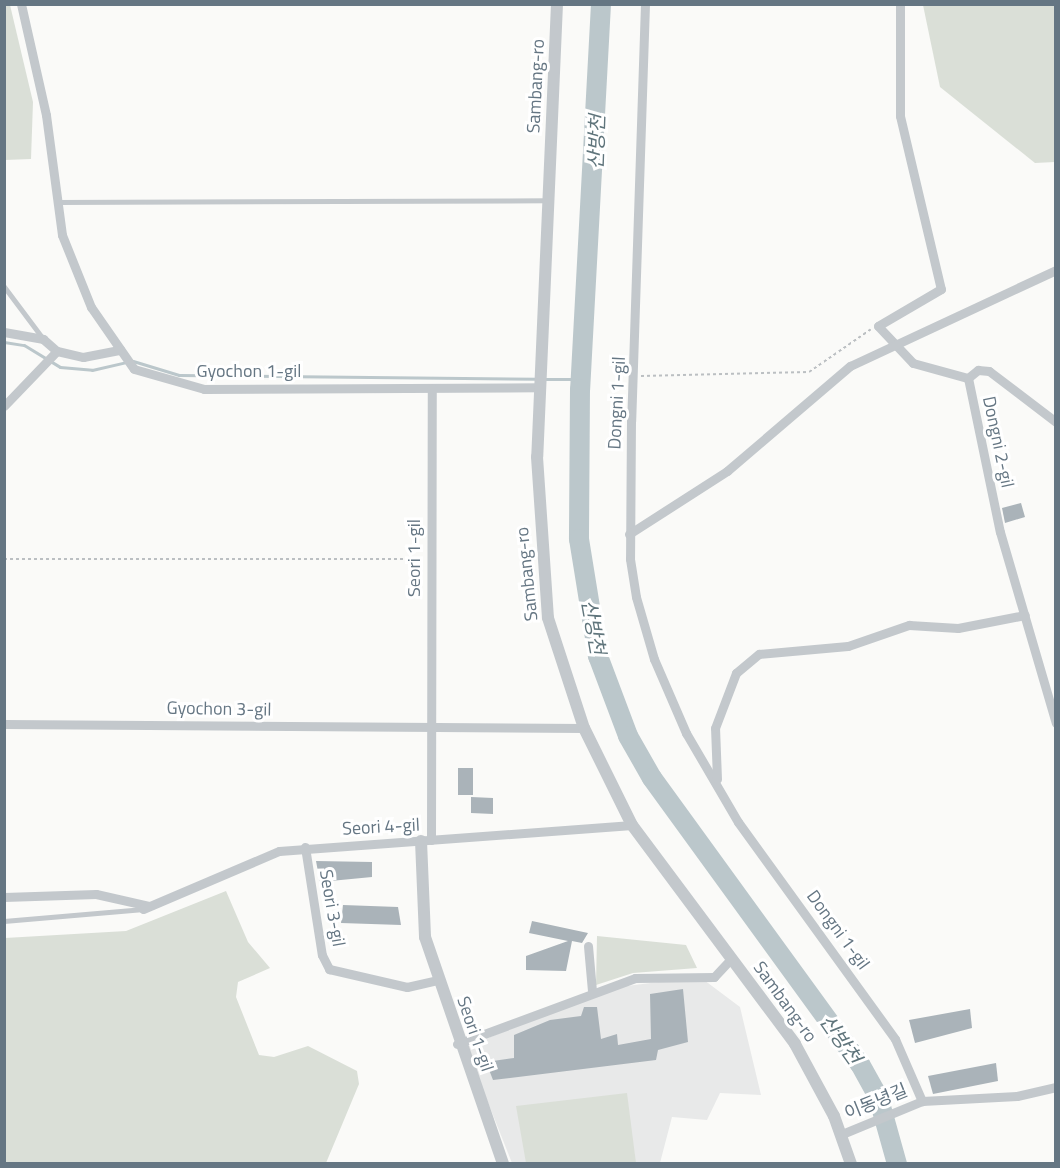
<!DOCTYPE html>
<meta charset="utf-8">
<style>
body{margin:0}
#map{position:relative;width:1060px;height:1168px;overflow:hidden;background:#fafaf8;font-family:"Titillium Web","Noto Sans KR",sans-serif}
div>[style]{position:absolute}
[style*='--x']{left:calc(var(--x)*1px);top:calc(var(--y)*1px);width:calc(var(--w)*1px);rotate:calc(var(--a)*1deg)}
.built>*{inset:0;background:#e8e9e9}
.green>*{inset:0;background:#dadfd7}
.stream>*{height:3px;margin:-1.5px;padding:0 1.5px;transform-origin:1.5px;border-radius:1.5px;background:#bbc7cb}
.river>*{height:20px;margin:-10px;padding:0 10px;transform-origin:10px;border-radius:10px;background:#bbc7cb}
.building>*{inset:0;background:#aab3b9}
.path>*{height:2px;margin-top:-1px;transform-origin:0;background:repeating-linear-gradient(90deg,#bbbfc2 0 3px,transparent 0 6px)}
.service>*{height:4.5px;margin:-2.25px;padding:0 2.25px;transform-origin:2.25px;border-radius:2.25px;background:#c3c8cc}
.minor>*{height:9px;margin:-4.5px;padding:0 4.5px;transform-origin:4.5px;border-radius:4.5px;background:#c3c8cc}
.tertiary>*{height:12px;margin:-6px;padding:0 6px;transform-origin:6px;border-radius:6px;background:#c3c8cc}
span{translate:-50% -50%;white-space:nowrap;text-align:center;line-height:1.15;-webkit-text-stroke:6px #fff;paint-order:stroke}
.street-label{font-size:18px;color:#657683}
.water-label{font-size:20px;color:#60757c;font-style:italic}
.frame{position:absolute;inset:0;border:6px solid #657683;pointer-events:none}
</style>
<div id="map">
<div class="built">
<div style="clip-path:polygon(700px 977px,740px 1007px,761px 1095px,720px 1093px,707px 1120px,672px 1117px,660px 1163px,512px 1163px,466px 1047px,610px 988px)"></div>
</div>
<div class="green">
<div style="clip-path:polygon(4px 5px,10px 5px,33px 102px,31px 159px,5px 160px)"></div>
<div style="clip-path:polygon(923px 5px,1055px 5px,1055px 162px,1035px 163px,940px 87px)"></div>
<div style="clip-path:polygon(226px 891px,248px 942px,270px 968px,238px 982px,236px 997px,259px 1055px,274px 1057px,308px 1046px,357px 1071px,359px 1084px,326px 1163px,5px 1163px,5px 938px,126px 931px)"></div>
<div style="clip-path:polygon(597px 936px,686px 945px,697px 968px,633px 973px,596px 985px)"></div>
<div style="clip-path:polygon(627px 1093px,636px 1163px,526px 1163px,516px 1106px)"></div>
</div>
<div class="stream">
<div style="--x:4;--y:342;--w:20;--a:9"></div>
<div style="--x:24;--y:345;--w:42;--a:31.4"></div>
<div style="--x:60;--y:367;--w:32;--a:5"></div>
<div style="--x:92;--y:370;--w:35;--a:-13"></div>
<div style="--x:133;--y:361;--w:48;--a:16.9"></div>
<div style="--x:179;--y:375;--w:357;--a:0.6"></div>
<div style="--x:543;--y:379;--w:37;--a:0"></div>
</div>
<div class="river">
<div style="--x:601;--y:4;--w:386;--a:93.1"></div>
<div style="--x:580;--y:389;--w:150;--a:90.4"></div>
<div style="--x:579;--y:539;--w:119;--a:80.8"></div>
<div style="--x:598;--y:656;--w:85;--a:69.4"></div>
<div style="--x:628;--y:736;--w:48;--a:60.3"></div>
<div style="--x:652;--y:778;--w:354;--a:54"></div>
<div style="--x:860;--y:1064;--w:37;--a:61"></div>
<div style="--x:878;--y:1096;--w:71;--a:74.4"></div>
</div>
<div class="building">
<div style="clip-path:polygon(1021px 503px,1025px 517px,1005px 523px,1002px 508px)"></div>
<div style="clip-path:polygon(458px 768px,473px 768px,473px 795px,458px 795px)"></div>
<div style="clip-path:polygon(471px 797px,493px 798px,493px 814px,471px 813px)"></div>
<div style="clip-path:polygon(316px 861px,372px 862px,372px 877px,320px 882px)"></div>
<div style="clip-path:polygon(343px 905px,398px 907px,401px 925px,341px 923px)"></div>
<div style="clip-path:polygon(532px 921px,588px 933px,582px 943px,572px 941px,566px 971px,526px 970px,526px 956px,568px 941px,529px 933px)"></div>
<div style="clip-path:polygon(683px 989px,688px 1042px,658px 1050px,656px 1060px,493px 1080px,486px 1062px,514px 1058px,514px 1035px,550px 1020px,581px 1016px,584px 1007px,597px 1007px,601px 1039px,617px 1034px,618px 1045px,651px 1039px,650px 994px)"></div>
<div style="clip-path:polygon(970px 1009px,972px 1028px,915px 1043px,909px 1020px)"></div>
<div style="clip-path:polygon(996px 1063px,998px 1081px,933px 1094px,928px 1076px)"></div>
</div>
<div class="path">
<div style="--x:641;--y:376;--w:168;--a:-1.4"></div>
<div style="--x:809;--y:372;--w:75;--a:-34.7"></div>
<div style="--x:4;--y:559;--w:419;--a:0"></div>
</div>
<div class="service">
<div style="--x:56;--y:202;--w:490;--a:-0.2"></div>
<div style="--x:4;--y:286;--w:64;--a:53.3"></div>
<div style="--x:4;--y:921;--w:140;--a:-4.9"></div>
</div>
<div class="minor">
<div style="--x:21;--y:4;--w:114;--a:77.3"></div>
<div style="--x:46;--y:115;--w:121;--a:82.4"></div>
<div style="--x:62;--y:235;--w:78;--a:68.1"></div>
<div style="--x:91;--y:307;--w:75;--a:55.3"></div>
<div style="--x:134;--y:369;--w:73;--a:15.9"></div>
<div style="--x:204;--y:389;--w:335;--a:-0.3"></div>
<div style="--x:645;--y:4;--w:417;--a:91.9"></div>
<div style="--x:631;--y:421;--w:138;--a:90.4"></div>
<div style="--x:630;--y:559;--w:38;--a:81"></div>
<div style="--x:636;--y:597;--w:65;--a:73.8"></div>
<div style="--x:654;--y:659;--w:81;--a:66.6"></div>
<div style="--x:686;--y:733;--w:103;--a:59.7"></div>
<div style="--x:738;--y:822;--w:268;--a:54.1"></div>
<div style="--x:895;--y:1039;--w:68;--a:66.5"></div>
<div style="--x:900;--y:4;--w:112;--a:90"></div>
<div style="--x:900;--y:116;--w:178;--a:76.7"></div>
<div style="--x:941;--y:289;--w:73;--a:149.6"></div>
<div style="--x:878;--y:326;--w:51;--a:46.6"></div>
<div style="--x:913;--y:363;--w:57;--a:15.3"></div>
<div style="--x:968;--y:378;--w:157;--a:78.3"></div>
<div style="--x:1000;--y:532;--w:199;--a:73.7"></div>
<div style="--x:4;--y:332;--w:40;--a:10"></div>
<div style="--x:43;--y:339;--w:18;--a:41"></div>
<div style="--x:57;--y:351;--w:27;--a:13"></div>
<div style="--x:83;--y:357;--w:38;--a:-11"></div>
<div style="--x:968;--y:378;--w:13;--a:-39"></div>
<div style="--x:978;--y:370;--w:11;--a:5"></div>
<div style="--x:989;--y:371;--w:84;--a:37.3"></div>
<div style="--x:4;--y:406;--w:76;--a:-46.1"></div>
<div style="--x:629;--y:534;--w:117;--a:-32.7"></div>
<div style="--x:727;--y:471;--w:162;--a:-40.5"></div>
<div style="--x:850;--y:366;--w:227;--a:-25"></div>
<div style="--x:4;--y:724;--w:580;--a:0.4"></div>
<div style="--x:717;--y:779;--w:51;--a:-92.2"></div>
<div style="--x:715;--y:728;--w:59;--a:-69.1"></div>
<div style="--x:736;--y:673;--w:30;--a:-40"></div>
<div style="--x:759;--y:654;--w:89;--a:-5.1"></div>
<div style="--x:848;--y:646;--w:65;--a:-19"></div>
<div style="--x:909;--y:625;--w:49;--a:3.5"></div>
<div style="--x:958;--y:628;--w:68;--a:-11"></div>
<div style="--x:431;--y:840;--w:452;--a:-89.9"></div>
<div style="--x:305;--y:847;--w:109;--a:81.1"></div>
<div style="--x:322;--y:955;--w:16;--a:63"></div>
<div style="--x:329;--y:969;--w:80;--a:13"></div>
<div style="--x:407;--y:987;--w:32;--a:-13"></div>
<div style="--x:4;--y:897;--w:92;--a:-1.9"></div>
<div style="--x:96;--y:894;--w:54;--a:12.8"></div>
<div style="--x:143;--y:909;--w:148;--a:-23.1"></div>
<div style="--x:279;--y:851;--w:354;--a:-4.2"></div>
<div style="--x:588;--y:946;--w:45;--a:84.9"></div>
<div style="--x:457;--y:1044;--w:190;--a:-20.3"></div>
<div style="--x:635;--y:978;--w:79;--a:-0.7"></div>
<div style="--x:714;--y:977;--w:25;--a:-47"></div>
<div style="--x:842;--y:1134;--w:87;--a:-22.4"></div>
<div style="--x:922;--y:1101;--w:95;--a:-3"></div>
<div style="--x:1017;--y:1096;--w:40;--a:-13"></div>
</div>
<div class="tertiary">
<div style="--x:557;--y:4;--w:453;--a:92.5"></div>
<div style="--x:537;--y:457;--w:161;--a:86.1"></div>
<div style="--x:548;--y:618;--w:116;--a:71.9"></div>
<div style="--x:584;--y:728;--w:108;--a:63.7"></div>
<div style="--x:632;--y:825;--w:273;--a:53.3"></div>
<div style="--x:795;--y:1044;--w:82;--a:61.6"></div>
<div style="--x:834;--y:1116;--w:51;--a:70.5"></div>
<div style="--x:421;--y:841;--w:96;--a:87.6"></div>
<div style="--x:425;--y:937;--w:240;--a:71"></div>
</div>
<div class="street-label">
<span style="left:536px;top:86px;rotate:-87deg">Sambang-ro</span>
<span style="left:249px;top:371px">Gyochon 1-gil</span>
<span style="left:617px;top:403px;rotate:-87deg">Dongni 1-gil</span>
<span style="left:998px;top:442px;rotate:78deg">Dongni 2-gil</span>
<span style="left:414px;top:558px;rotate:-90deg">Seori 1-gil</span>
<span style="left:527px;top:574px;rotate:-96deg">Sambang-ro</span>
<span style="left:219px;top:709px;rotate:1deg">Gyochon 3-gil</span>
<span style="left:381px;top:827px;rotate:-3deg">Seori 4-gil</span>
<span style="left:332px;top:908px;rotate:80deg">Seori 3-gil</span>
<span style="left:838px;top:930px;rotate:54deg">Dongni 1-gil</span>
<span style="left:785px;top:1002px;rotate:54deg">Sambang-ro</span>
<span style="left:475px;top:1034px;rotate:71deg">Seori 1-gil</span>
<span style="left:876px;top:1102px;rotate:-22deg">이동녕길</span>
</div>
<div class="water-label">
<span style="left:596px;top:142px;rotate:-88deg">산방천</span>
<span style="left:594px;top:627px;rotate:80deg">산방천</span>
<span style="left:841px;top:1039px;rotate:55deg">산방천</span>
</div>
<div class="frame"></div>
</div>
